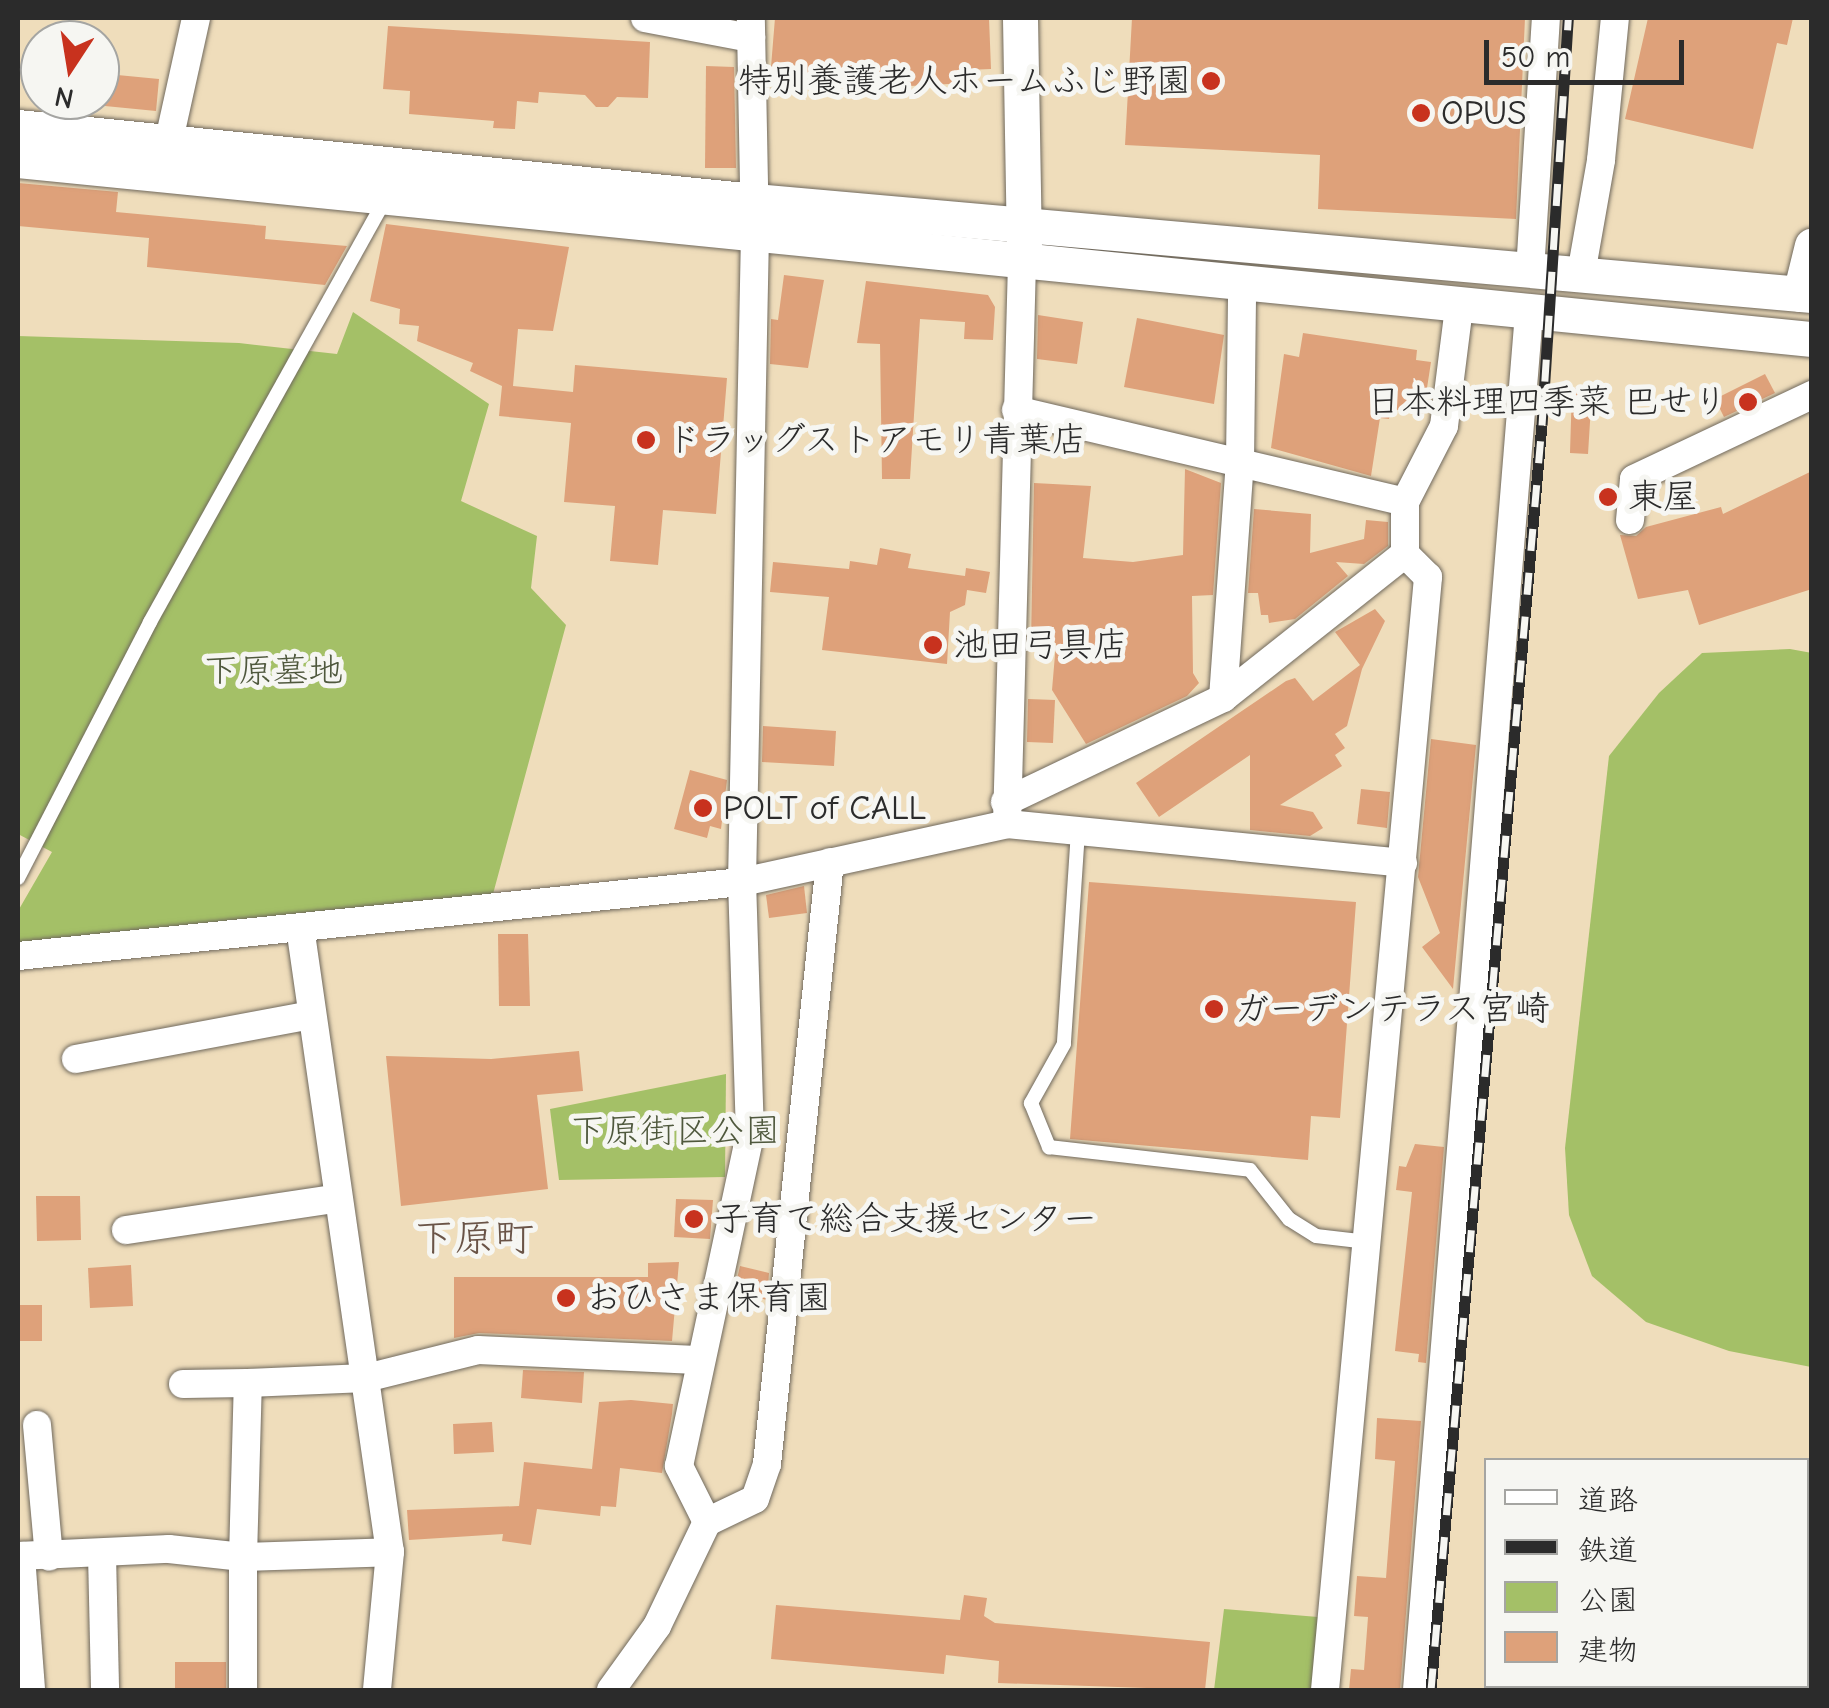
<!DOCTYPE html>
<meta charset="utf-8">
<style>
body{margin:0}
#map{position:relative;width:1829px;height:1708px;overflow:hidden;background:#efddbb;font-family:"Comic Neue","Klee One",sans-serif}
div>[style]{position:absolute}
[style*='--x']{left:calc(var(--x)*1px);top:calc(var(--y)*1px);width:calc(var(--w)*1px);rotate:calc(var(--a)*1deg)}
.green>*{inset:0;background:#a4c067}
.building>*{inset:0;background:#dea17a}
.roads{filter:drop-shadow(0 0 2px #70695d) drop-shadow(0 0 2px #70695d)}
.service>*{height:14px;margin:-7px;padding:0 7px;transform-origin:7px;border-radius:7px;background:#fff}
.minor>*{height:28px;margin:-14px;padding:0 14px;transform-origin:14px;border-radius:14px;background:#fff}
.tertiary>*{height:35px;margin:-17.5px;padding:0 17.5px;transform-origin:17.5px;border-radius:17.5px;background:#fff}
.rail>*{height:11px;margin-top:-5.5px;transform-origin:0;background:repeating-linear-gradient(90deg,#f6f6f2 0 22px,#2b2b2b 0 44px);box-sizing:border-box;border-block:2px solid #2b2b2b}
.dots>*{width:28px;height:28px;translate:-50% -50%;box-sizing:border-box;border:5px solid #f6f6f2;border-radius:50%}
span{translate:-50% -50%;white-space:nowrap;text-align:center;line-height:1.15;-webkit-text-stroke:10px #f6f6f2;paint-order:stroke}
.poi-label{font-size:35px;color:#2b2b2b}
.right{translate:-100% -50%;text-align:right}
.left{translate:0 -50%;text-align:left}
.park-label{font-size:35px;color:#4f583d}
.quarter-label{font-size:40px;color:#6a5447}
.frame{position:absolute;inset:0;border:20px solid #2b2b2b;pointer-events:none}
.legend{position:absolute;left:1484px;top:1458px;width:325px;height:230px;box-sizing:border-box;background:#f6f6f2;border:2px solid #a5a5a2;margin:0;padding:12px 18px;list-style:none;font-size:30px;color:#2b2b2b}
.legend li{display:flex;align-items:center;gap:20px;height:50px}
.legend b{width:50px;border:2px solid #a5a5a2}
.north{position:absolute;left:20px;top:20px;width:100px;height:100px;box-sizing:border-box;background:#f6f6f2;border:2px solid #a5a5a2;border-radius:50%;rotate:192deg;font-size:28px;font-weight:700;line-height:40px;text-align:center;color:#2b2b2b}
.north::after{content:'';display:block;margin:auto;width:35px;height:45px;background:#c8321e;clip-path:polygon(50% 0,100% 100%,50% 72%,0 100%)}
.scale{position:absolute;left:1484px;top:40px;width:200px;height:45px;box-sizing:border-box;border:5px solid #2b2b2b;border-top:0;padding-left:12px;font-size:30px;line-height:35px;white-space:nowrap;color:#2b2b2b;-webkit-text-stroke:8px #f6f6f2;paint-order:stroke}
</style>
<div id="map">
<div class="green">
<div style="clip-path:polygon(353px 312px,489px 404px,461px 501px,537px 536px,531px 588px,566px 625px,490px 905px,18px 953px,18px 911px,52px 852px,18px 834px,18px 336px,239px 343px,337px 354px)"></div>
<div style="clip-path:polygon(1790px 649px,1812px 653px,1811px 1367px,1729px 1351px,1646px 1322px,1592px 1276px,1569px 1215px,1565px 1148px,1609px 756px,1659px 693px,1702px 653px)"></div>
<div style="clip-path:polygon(726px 1074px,725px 1177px,559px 1180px,550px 1109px)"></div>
<div style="clip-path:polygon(1224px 1609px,1318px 1617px,1312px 1690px,1214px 1690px)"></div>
</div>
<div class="building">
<div style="clip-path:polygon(775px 18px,989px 18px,991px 69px,967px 70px,968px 83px,910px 86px,909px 73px,770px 79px)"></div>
<div style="clip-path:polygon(1132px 18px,1525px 18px,1516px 219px,1318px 209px,1320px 155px,1125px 145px)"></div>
<div style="clip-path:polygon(1648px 18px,1793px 18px,1787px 45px,1777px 43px,1753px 149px,1625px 119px)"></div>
<div style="clip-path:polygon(388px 26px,650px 42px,648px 98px,617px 97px,608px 107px,596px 107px,585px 95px,539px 92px,538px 103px,517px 101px,515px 129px,493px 128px,494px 121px,409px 114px,410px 91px,383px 89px)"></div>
<div style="clip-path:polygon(706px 66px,734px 67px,736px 168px,705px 168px)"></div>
<div style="clip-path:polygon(107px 74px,159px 79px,156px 111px,105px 106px)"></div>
<div style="clip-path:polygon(18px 183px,118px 192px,116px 212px,266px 226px,265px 239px,347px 246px,325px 285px,147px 267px,149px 238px,18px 226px)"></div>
<div style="clip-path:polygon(386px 224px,569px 247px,553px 331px,518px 329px,513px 386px,573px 392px,575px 365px,727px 378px,716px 514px,663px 510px,658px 565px,610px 561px,615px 506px,564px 502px,571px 423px,499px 416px,502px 386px,470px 371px,473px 363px,417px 341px,419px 326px,399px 324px,400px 309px,370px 301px)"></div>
<div style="clip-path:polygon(784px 275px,824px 280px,808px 368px,770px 364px,771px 319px,778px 320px)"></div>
<div style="clip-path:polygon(866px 281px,988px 295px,995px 307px,993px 340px,964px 339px,965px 322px,920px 319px,910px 479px,882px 479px,880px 344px,857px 343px)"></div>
<div style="clip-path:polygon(1038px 315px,1083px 322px,1077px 364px,1037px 359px)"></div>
<div style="clip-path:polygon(1137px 318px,1224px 335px,1214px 404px,1124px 387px)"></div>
<div style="clip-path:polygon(1303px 333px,1417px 350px,1416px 360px,1431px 362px,1423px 414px,1391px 409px,1389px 419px,1380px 418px,1371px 476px,1271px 448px,1284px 354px,1299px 357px)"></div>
<div style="clip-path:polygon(1765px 374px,1775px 393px,1724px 417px,1715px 399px)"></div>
<div style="clip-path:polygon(1572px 388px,1592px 389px,1588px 454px,1570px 453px)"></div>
<div style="clip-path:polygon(1185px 469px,1221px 483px,1213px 595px,1192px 596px,1193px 673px,1199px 683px,1187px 696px,1086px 744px,1052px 690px,1056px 643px,1031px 642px,1034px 483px,1091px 486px,1083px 558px,1133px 562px,1183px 555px)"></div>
<div style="clip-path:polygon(1812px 471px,1812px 589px,1699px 625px,1688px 590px,1638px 599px,1620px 535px,1636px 536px,1646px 527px,1721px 507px,1723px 514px)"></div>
<div style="clip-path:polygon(1254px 509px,1311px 514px,1310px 553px,1364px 539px,1366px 520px,1388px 522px,1388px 546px,1364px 564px,1336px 562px,1348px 576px,1295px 619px,1269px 623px,1268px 615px,1261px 615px,1258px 593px,1248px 593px)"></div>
<div style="clip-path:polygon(880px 548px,911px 554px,908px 568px,965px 576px,966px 568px,990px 572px,986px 593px,967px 590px,965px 605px,950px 612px,947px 664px,822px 650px,829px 597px,770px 592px,773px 562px,849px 569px,850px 561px,877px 565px)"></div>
<div style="clip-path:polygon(1375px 609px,1385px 621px,1362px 669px,1347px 726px,1335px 734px,1345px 748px,1335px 755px,1342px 766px,1280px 805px,1313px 812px,1323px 828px,1310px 836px,1250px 830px,1250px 755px,1159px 817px,1136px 783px,1286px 681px,1295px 678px,1313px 701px,1360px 665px,1335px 632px)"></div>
<div style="clip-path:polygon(1028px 699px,1055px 700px,1053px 743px,1027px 742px)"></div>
<div style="clip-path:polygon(763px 726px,836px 731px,834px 766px,762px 762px)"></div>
<div style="clip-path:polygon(1431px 739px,1476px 745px,1453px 989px,1422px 947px,1440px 933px,1418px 877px)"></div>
<div style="clip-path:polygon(690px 770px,727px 780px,721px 829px,710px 826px,707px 838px,674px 829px)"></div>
<div style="clip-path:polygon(1361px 789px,1390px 792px,1387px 828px,1357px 824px)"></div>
<div style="clip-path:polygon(1089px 882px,1356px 902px,1340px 1118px,1311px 1116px,1308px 1160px,1070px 1139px)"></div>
<div style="clip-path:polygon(804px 886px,807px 913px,769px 918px,766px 895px)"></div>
<div style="clip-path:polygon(498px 934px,528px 934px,530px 1006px,499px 1006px)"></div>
<div style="clip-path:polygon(579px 1051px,583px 1091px,537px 1095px,548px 1189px,401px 1206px,386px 1056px,491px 1059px)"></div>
<div style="clip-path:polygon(1415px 1144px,1444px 1147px,1426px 1363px,1418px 1362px,1419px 1354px,1395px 1351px,1412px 1192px,1396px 1190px,1399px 1166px,1406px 1167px)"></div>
<div style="clip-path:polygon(36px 1196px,80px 1196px,81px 1240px,37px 1241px)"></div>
<div style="clip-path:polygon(676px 1199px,713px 1200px,710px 1239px,674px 1237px)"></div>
<div style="clip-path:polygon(679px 1262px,672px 1341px,479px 1333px,454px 1338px,454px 1277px,648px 1277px,648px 1263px)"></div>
<div style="clip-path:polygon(131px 1265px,133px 1306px,90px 1308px,88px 1268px)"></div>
<div style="clip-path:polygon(740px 1266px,769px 1273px,767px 1300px,734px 1292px)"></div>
<div style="clip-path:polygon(18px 1305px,42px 1305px,42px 1341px,18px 1341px)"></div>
<div style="clip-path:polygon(523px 1370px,584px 1372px,582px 1403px,521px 1398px)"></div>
<div style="clip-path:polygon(631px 1400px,673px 1404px,672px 1414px,662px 1473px,620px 1468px,616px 1507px,601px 1506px,600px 1516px,537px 1509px,531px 1545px,502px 1541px,503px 1534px,409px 1540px,407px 1510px,519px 1506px,524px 1462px,592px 1469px,599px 1402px)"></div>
<div style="clip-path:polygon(1377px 1418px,1421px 1421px,1400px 1690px,1349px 1690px,1351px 1669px,1364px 1670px,1368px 1617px,1354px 1616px,1357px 1576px,1386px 1578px,1395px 1461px,1375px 1459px)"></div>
<div style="clip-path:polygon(492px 1422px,494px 1452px,454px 1454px,453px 1424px)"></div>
<div style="clip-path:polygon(964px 1595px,987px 1598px,984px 1616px,995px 1623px,1210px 1642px,1205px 1690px,998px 1683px,999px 1661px,946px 1655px,944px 1674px,771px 1659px,776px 1605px,960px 1620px)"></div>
<div style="clip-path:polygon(175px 1662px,226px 1662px,226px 1690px,175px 1690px)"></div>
</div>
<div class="roads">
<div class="service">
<div style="--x:1078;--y:831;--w:213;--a:93.8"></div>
<div style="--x:1064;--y:1044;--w:68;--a:119.2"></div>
<div style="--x:1031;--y:1103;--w:48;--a:67.8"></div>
<div style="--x:1049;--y:1147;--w:202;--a:6.5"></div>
<div style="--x:1250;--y:1170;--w:63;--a:51.5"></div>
<div style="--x:1289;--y:1219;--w:32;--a:32"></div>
<div style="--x:1316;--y:1236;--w:52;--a:6.6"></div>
<div style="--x:18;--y:878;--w:288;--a:-62.7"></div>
<div style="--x:150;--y:622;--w:485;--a:-60.9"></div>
</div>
<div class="minor">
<div style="--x:645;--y:18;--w:108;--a:10.7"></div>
<div style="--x:169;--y:140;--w:125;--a:-77.5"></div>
<div style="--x:1530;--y:271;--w:254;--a:-86.4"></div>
<div style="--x:1581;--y:274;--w:116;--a:-80"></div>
<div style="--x:1601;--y:160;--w:143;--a:-84.4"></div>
<div style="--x:1016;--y:410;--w:400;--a:13.3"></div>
<div style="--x:1630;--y:520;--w:41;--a:-84.4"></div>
<div style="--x:1634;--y:479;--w:197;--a:-25.3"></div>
<div style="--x:1223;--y:698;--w:237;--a:-85.9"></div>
<div style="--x:1240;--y:462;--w:176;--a:-89.3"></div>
<div style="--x:1005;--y:802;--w:242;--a:-25.5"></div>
<div style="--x:1223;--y:698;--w:232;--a:-38.4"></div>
<div style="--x:1007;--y:824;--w:560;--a:-88.47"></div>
<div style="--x:300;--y:927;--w:631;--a:81.81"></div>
<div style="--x:390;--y:1552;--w:139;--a:95.4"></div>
<div style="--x:18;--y:956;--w:728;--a:-5.84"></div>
<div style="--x:742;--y:882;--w:271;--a:-12.3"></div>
<div style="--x:1007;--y:824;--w:398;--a:5.6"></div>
<div style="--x:76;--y:1059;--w:239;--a:-10.6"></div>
<div style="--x:126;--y:1230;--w:210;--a:-8.5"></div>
<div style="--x:183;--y:1384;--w:65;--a:-0.9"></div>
<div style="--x:37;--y:1425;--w:132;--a:84.8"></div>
<div style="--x:707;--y:1522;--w:63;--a:-116.6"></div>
<div style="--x:679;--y:1466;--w:339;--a:-77.9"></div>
<div style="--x:750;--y:1135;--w:253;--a:-91.8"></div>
<div style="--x:742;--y:882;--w:646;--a:-88.85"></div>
<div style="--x:755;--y:236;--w:218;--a:-91.1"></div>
<div style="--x:102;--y:1554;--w:136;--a:88.7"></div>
<div style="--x:18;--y:1556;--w:151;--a:-2.7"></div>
<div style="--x:169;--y:1549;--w:74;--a:6.2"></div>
<div style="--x:243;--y:1557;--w:174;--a:-88.4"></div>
<div style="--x:248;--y:1383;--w:118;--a:-2.4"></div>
<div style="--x:366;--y:1378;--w:115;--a:-14"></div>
<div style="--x:478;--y:1350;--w:219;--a:2.6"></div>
<div style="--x:21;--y:1556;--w:134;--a:85.7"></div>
<div style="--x:243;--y:1690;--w:133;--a:-90"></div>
<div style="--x:243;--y:1557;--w:147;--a:-1.9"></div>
<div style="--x:611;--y:1690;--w:79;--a:-54.3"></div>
<div style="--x:657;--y:1626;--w:115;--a:-64.3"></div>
<div style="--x:707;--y:1522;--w:53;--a:-25.6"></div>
<div style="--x:755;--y:1499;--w:37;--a:-71"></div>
<div style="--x:767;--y:1464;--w:605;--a:-84.03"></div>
<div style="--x:1325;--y:1690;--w:1118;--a:-84.71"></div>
<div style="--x:1428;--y:577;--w:33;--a:-135"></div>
<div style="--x:1405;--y:554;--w:52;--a:-90"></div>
<div style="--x:1405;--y:502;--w:85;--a:-62.8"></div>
<div style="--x:1444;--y:426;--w:119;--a:-82.8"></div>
<div style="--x:1417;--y:1690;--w:1382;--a:-85.35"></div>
</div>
<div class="tertiary">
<div style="--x:1020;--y:18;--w:228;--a:89"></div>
<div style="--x:18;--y:127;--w:740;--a:5.74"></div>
<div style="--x:754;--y:201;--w:1062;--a:5.08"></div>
<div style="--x:18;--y:160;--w:1803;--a:5.7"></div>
<div style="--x:1800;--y:294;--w:50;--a:-76.2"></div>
</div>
</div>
<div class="rail">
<div style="--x:1431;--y:1690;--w:1270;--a:-84.99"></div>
<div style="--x:1542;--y:425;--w:408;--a:-86.3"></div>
</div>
<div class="dots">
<div style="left:1211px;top:81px;background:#c8321e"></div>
<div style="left:1421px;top:113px;background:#c8321e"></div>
<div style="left:1748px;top:402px;background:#c8321e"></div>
<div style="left:646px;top:440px;background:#c8321e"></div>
<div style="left:1608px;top:497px;background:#c8321e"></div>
<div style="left:933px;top:645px;background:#c8321e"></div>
<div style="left:703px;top:808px;background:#c8321e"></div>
<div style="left:1214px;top:1009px;background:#c8321e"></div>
<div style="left:694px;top:1219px;background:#c8321e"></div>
<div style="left:566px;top:1298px;background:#c8321e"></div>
</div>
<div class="poi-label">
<span class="right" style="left:1191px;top:81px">特別養護老人ホームふじ野園</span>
<span class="left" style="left:1441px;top:113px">OPUS</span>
<span class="right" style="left:1728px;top:402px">日本料理四季菜 巴せり</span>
<span class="left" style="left:666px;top:440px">ドラッグストアモリ青葉店</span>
<span class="left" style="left:1628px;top:497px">東屋</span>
<span class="left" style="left:953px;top:645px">池田弓具店</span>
<span class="left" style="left:723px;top:808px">POLT of CALL</span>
<span class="left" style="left:1234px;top:1009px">ガーデンテラス宮崎</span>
<span class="left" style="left:714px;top:1219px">子育て総合支援センター</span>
<span class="left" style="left:586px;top:1298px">おひさま保育園</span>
</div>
<div class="park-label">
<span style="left:273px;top:671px">下原墓地</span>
<span style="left:675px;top:1131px">下原街区公園</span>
</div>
<div class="quarter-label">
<span style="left:474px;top:1238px">下原町</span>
</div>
<div class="frame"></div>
<ul class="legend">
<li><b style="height:12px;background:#fff"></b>道路</li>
<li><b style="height:12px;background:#2b2b2b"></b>鉄道</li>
<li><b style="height:28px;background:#a4c067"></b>公園</li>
<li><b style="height:28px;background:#dea17a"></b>建物</li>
</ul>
<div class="north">N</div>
<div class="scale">50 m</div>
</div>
